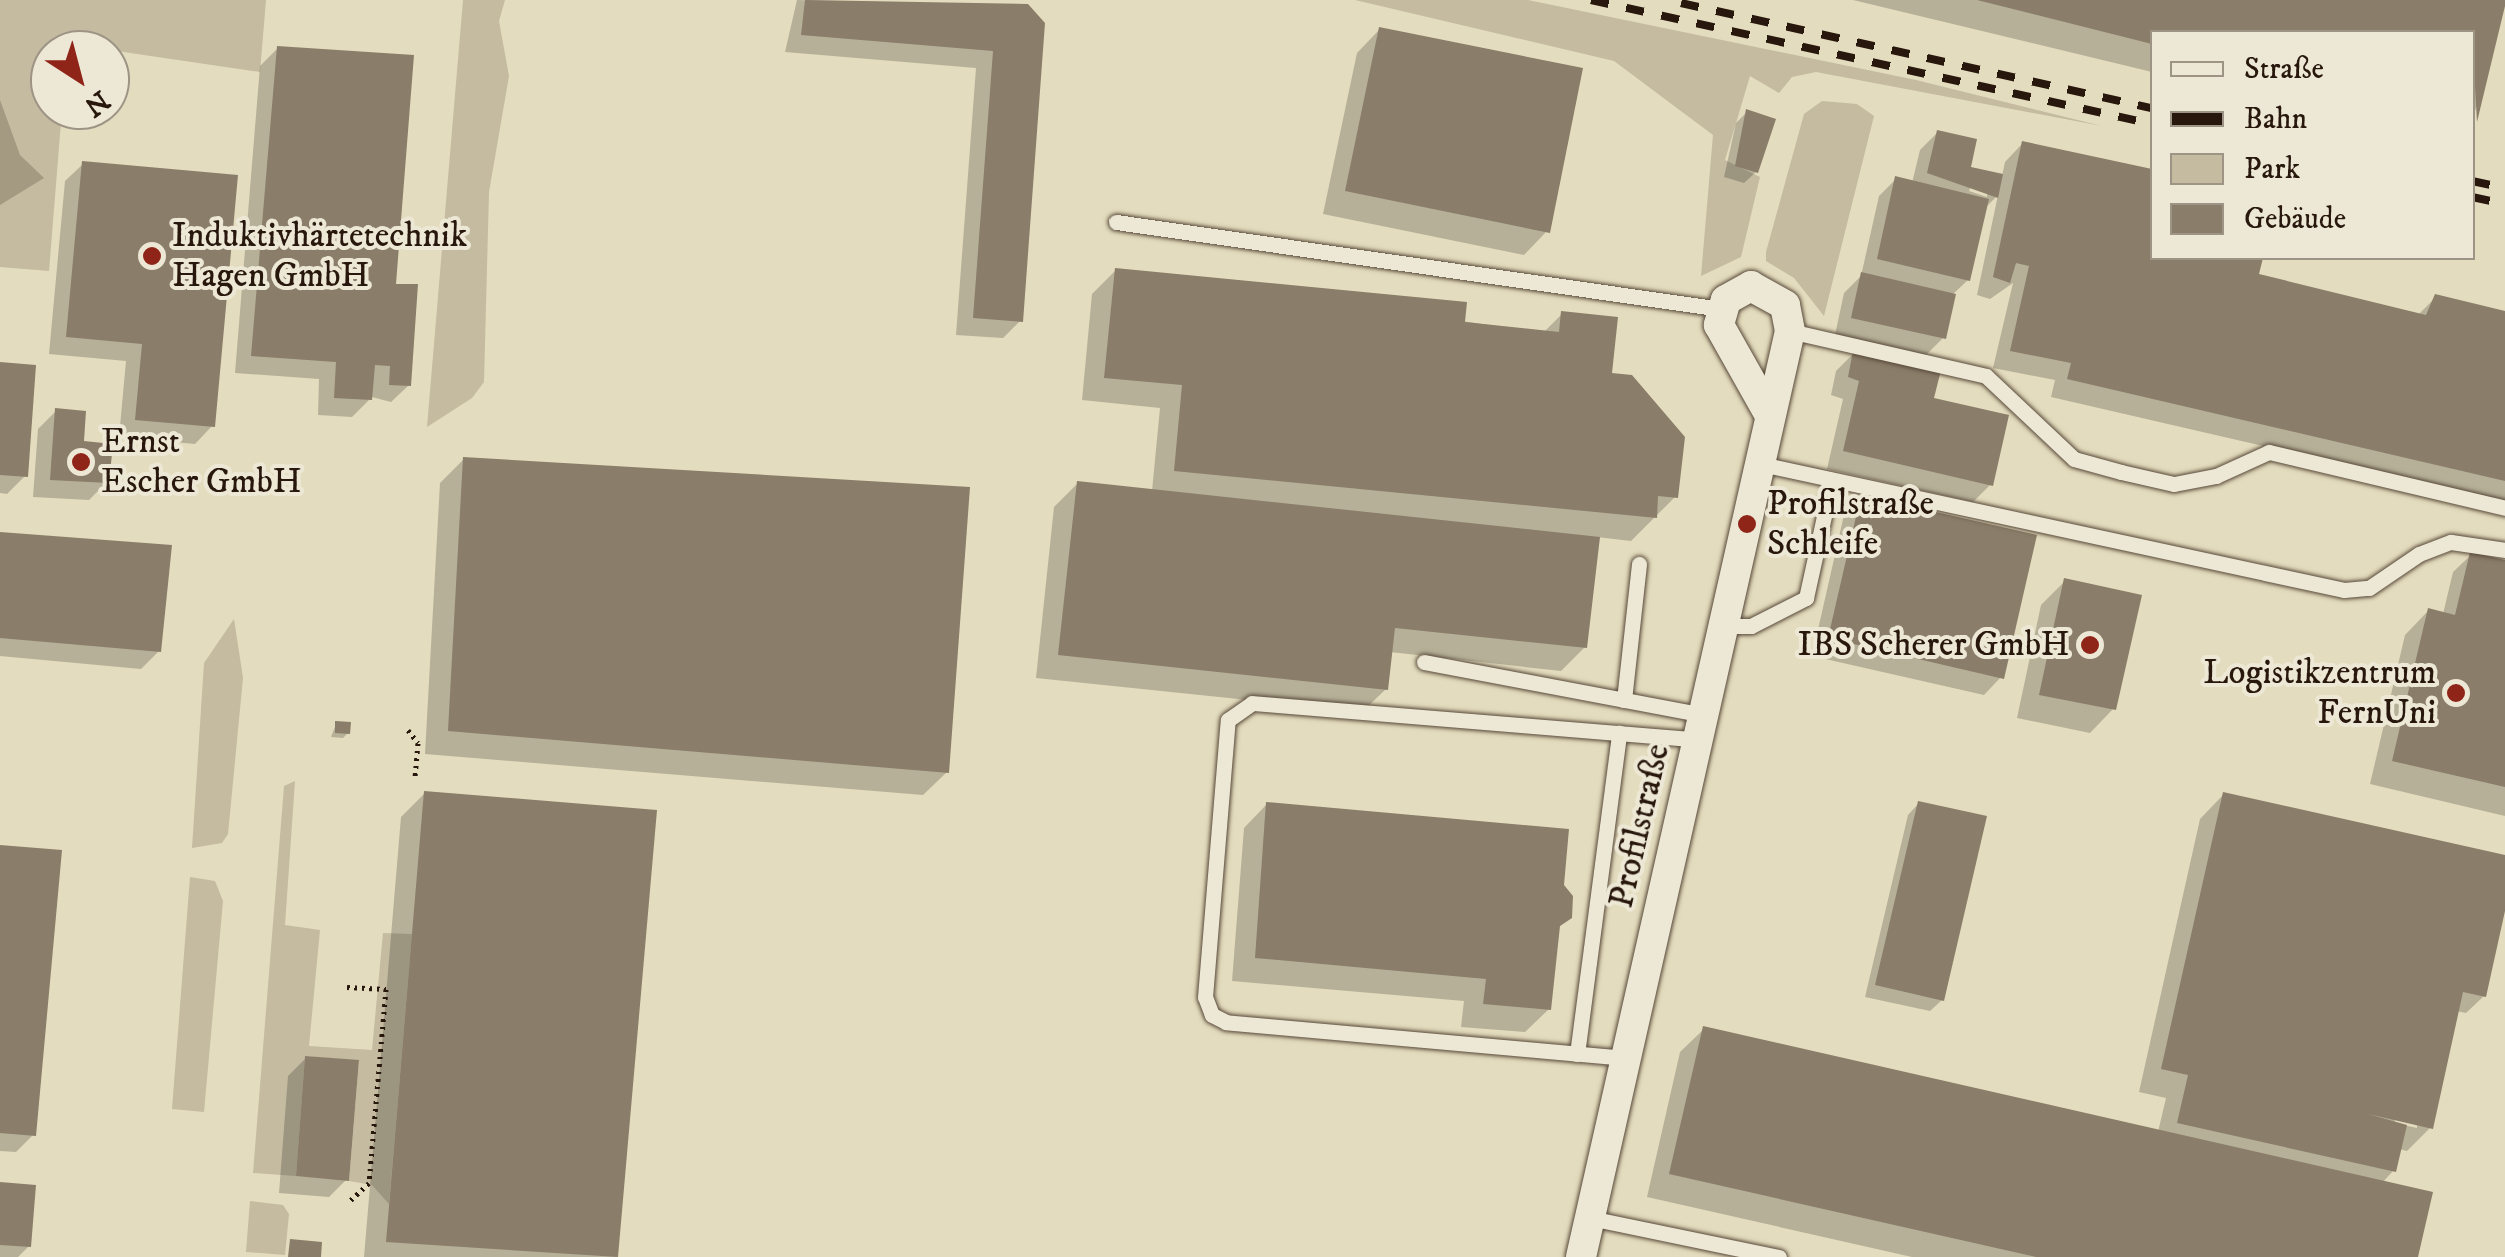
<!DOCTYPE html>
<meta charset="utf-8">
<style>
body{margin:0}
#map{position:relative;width:2505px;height:1257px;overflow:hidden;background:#e4dcbe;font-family:"IM FELL DW Pica",serif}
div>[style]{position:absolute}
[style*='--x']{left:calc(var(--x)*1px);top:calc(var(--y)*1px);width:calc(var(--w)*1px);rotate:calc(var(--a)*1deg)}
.green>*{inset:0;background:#c4bba0}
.water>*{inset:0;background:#a49981}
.shadow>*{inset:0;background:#0003}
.building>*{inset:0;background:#8a7d69}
.path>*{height:5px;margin-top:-2.5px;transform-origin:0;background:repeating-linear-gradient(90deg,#28170c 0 2.5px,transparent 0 7.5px)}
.roads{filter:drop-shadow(0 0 2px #574838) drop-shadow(0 0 2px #574838)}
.service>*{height:15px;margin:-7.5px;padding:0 7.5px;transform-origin:7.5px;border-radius:7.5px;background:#ede8d5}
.minor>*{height:30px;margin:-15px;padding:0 15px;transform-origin:15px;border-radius:15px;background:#ede8d5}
.rail>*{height:8px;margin-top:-4px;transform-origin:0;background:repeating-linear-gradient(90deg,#28170c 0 18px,transparent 0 36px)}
.dots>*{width:28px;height:28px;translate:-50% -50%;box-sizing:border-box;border:5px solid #ede8d5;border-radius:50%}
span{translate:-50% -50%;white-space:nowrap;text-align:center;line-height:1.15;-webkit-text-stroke:8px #ede8d5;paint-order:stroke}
.poi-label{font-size:35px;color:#28170c}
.left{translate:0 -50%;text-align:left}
.right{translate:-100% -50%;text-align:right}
.street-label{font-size:35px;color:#28170c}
.legend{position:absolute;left:2150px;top:30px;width:325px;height:230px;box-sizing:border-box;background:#ede8d5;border:2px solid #9e9485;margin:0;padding:12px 18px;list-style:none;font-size:30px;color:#28170c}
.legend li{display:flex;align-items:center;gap:20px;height:50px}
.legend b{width:50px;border:2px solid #9e9485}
.north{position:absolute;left:30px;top:30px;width:100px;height:100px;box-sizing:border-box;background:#ede8d5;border:2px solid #9e9485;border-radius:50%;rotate:144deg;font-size:28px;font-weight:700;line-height:40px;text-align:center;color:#28170c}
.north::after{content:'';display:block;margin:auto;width:35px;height:45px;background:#8f2418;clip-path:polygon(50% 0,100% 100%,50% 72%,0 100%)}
</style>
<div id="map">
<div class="green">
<div style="clip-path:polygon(0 0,266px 0,260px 72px,110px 50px,50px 50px,50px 110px,62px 110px,49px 271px,0 267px)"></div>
<div style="clip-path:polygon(463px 0,505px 0,499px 21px,509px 76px,489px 192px,484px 382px,472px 398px,427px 427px)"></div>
<div style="clip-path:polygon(1355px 0,1528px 0,1916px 80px,2102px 126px,1816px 72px,1792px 77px,1779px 93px,1750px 76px,1725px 160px,1760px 177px,1741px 257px,1701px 276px,1713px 135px,1614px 61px)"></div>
<div style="clip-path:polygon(1822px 101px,1857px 104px,1874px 116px,1824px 316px,1794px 278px,1766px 261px,1766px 252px,1804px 114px)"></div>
<div style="clip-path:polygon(234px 619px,243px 678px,228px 834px,222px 843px,192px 848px,204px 663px)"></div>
<div style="clip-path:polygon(295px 781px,285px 925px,320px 930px,309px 1046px,372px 1050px,383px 933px,412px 934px,389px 1204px,372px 1185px,349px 1181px,359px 1061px,305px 1056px,296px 1176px,253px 1173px,284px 786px)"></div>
<div style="clip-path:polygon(190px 877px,215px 881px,223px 901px,204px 1112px,172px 1109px)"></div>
<div style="clip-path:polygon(250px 1201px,283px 1205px,289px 1214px,285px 1255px,246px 1252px)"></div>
</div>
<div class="water">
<div style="clip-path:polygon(0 100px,20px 155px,44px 178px,0 205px)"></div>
</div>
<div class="shadow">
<div style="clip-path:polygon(797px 0,1026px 6px,1020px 321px,1003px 338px,956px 335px,976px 68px,785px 52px)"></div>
<div style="clip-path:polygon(1853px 0,2504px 0,2472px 123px,2472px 32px,2152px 32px,2152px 72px)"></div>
<div style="clip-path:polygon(1380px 29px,1547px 231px,1524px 255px,1323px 214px,1357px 53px)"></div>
<div style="clip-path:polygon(278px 48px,394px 286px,409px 385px,391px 402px,372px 397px,352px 417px,318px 415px,319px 379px,235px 373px,260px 66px)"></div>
<div style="clip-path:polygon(1747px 112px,1756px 172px,1744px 183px,1724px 177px,1736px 123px)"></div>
<div style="clip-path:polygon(evenodd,1938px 132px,1968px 168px,2002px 176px,2005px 162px,2022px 144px,2152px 172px,2152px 258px,2260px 258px,2256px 276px,2417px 316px,2436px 297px,2505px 313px,2505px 502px,2051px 397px,2055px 380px,1993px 368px,2013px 283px,1990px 299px,1977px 295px,1998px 195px,1984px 209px,1968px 280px,1953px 294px,1943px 338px,1926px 355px,1835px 335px,1844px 293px,1861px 276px,1879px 196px,1896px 179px,1912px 183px,1920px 150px,1938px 132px,1971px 186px,1987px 192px,1987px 197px,1969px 191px,1971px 186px)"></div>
<div style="clip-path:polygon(83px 164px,212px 426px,195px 444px,119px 437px,126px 361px,49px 354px,65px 181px)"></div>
<div style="clip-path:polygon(1116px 270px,1543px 333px,1562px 314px,1609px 375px,1675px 497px,1631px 541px,1597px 537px,1585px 647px,1561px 671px,1390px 652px,1386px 689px,1362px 712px,1036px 678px,1054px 507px,1078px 483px,1152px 491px,1160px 408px,1082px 400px,1092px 294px)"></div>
<div style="clip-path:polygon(1854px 353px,1931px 400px,1991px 484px,1973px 502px,1827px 469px,1843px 399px,1831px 395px,1836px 371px)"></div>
<div style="clip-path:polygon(0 365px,25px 476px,7px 494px,0 493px)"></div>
<div style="clip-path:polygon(56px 411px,107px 482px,89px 500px,33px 497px,38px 429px)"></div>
<div style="clip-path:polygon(464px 459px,947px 772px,923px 795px,425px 754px,440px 483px)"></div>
<div style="clip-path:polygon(1862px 498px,2001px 677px,1984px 695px,1812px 656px,1844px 515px)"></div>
<div style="clip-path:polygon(0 535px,159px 651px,141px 669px,0 656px)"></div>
<div style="clip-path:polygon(2471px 555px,2505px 562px,2505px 816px,2370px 784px,2405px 635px,2428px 611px,2443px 614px,2453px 572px)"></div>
<div style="clip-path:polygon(2065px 581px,2113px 709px,2090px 733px,2017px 718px,2041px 605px)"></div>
<div style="clip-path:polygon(336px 724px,348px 733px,343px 738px,331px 737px)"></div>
<div style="clip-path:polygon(425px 793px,654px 813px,616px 1257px,364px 1257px,401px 817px)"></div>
<div style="clip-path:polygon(evenodd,2223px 795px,2505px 857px,2505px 899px,2484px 996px,2466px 1013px,2456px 1011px,2430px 1128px,2407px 1151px,2399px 1149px,2394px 1170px,2382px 1183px,2416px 1257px,1912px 1257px,1647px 1197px,1680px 1052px,1704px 1029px,2158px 1132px,2166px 1098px,2139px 1092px,2200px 819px,2223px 795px,2396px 1118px,2417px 1123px,2417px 1128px,2394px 1123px,2396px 1118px)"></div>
<div style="clip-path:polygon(1919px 803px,1942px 1000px,1930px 1011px,1865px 997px,1908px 815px)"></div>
<div style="clip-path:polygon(1267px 804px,1561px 886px,1569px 917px,1557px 929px,1549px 1009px,1525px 1032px,1461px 1027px,1464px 1001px,1232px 981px,1244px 828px)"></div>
<div style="clip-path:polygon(0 847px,33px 1135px,16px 1152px,0 1151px)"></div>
<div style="clip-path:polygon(306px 1058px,347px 1179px,329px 1197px,279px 1193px,288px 1076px)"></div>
<div style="clip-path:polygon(0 1184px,29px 1246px,18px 1257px,0 1257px)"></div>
</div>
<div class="building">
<div style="clip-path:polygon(805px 0,1028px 4px,1045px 23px,1023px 322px,973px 318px,993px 51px,801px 35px)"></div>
<div style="clip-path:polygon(1977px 0,2505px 0,2505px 6px,2477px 122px,2472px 32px,2152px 32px,2152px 44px)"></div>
<div style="clip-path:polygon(1379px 27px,1583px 68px,1550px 233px,1345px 191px)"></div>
<div style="clip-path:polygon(277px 46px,414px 55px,396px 284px,418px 284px,411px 386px,389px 385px,390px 366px,375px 365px,372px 400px,334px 398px,336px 362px,251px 356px)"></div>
<div style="clip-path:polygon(1746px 109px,1776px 119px,1758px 173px,1735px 166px)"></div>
<div style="clip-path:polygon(1937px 130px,1977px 139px,1971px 167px,2003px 174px,1998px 198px,1927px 173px)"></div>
<div style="clip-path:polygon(2022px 141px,2152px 169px,2152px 258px,2263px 258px,2259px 274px,2426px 315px,2435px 294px,2505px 311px,2505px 481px,2067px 379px,2071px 363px,2010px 351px,2029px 266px,2016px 263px,2010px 283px,1993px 277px)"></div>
<div style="clip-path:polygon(82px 161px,238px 175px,215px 427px,135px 420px,142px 344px,66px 337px)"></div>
<div style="clip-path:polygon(1895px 176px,1989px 199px,1970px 281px,1877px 259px)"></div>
<div style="clip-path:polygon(1115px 268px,1467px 302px,1465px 322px,1559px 332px,1561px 311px,1618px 317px,1612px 373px,1632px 375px,1685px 437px,1678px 498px,1658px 496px,1657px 518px,1174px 471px,1182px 385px,1104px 378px)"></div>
<div style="clip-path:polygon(1861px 272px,1956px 294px,1946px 339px,1851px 318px)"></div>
<div style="clip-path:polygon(1853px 351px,1941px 370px,1934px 398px,2009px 415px,1993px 486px,1843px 451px,1859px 381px,1848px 377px)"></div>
<div style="clip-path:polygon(0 362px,36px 365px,28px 477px,0 475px)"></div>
<div style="clip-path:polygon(55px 408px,86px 411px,84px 441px,113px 444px,109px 483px,50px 480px)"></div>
<div style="clip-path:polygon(463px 457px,970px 487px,949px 773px,448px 731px)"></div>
<div style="clip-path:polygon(1077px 481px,1600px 537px,1587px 648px,1395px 628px,1388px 690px,1058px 655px)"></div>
<div style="clip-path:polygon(1861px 495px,2037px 535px,2004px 679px,1828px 638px)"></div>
<div style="clip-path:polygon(0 532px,172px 545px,161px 652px,0 638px)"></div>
<div style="clip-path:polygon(2470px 552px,2505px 560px,2505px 787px,2392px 761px,2428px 608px,2455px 615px)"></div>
<div style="clip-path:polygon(2064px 578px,2142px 595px,2116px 710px,2039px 695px)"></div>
<div style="clip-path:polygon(335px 721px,351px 722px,350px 734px,335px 733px)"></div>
<div style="clip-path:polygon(424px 791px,657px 810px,618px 1257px,386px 1242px)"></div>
<div style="clip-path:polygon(2223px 792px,2505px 855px,2505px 911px,2486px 997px,2463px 992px,2433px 1129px,2368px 1114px,2407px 1125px,2396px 1172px,2177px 1123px,2188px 1075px,2161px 1069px)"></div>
<div style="clip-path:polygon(1918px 801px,1987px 816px,1944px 1001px,1875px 985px)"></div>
<div style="clip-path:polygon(1266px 802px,1569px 829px,1564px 885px,1573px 896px,1572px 918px,1560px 926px,1551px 1010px,1483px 1004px,1486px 979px,1255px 958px)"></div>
<div style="clip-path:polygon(0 845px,62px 850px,36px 1136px,0 1133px)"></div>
<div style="clip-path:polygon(1703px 1026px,2433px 1192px,2418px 1257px,2036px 1257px,1669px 1174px)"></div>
<div style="clip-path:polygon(305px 1056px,359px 1060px,349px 1181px,296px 1176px)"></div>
<div style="clip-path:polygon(0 1182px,36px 1185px,31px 1247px,0 1245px)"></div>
<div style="clip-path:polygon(290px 1239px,322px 1242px,321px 1257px,288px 1257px)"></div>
</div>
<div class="path">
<div style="--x:408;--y:730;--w:16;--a:52"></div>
<div style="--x:418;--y:743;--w:34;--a:95"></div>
<div style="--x:347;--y:987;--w:39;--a:3"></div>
<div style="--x:386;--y:989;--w:195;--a:95"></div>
<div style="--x:369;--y:1183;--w:25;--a:137"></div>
</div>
<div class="roads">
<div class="service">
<div style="--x:1116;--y:222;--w:611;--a:8.18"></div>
<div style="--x:1790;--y:331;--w:201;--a:12.9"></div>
<div style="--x:1986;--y:376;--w:121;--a:43.3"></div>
<div style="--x:2074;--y:459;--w:49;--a:15.5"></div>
<div style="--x:2121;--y:472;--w:54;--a:12.8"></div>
<div style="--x:2174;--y:484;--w:43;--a:-10.8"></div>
<div style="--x:2216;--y:476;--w:58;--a:-24.4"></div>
<div style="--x:2269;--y:452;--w:243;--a:13.3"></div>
<div style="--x:1761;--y:464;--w:596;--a:12.2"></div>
<div style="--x:2344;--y:590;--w:25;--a:-5"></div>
<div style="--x:2369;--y:588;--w:60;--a:-34.2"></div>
<div style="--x:2419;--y:554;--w:34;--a:-21"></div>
<div style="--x:2451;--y:542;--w:55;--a:8.4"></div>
<div style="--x:1724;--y:626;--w:27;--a:0"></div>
<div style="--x:1751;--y:626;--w:62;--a:-27"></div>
<div style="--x:1806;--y:598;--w:121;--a:-77.6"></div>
<div style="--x:1424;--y:662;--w:285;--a:10.7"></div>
<div style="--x:1624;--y:700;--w:137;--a:-83.7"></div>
<div style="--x:1577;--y:1054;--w:324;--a:-82.5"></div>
<div style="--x:1626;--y:1058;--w:402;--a:-174.9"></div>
<div style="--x:1226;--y:1022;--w:16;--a:-153"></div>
<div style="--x:1212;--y:1015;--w:19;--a:-111"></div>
<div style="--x:1205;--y:997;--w:278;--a:-85.3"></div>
<div style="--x:1228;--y:720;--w:29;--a:-35"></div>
<div style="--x:1252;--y:703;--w:448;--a:4.7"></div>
<div style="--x:1590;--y:1218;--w:193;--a:11.7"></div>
</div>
<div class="minor">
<div style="--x:1581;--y:1257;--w:949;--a:-77.28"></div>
<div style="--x:1790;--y:331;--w:26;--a:-101"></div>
<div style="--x:1785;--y:305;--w:39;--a:-151"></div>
<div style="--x:1751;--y:286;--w:29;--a:151"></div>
<div style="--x:1726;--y:300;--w:26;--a:106"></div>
<div style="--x:1719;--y:325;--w:100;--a:60.6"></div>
</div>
</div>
<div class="rail">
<div style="--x:1591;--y:0;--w:575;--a:12.46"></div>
<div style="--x:1681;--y:3;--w:483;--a:12.6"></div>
<div style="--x:2472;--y:181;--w:34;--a:12"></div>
<div style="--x:2472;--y:197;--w:34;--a:12"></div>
</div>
<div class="dots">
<div style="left:152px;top:256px;background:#8f2418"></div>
<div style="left:81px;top:462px;background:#8f2418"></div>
<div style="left:1747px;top:524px;background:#8f2418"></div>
<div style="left:2090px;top:645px;background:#8f2418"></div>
<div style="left:2456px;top:693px;background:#8f2418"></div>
</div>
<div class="poi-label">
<span class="left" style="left:172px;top:256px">Induktivhärtetechnik<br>Hagen GmbH</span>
<span class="left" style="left:101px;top:462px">Ernst<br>Escher GmbH</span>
<span class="left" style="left:1767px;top:524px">Profilstraße<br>Schleife</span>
<span class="right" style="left:2070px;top:645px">IBS Scherer GmbH</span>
<span class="right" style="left:2436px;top:693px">Logistikzentrum<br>FernUni</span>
</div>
<div class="street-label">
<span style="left:1640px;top:826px;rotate:-77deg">Profilstraße</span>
</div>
<ul class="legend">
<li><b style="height:12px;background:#ede8d5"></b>Straße</li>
<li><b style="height:12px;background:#28170c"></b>Bahn</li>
<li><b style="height:28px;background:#c4bba0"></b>Park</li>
<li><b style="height:28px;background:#8a7d69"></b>Gebäude</li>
</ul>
<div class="north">N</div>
</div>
